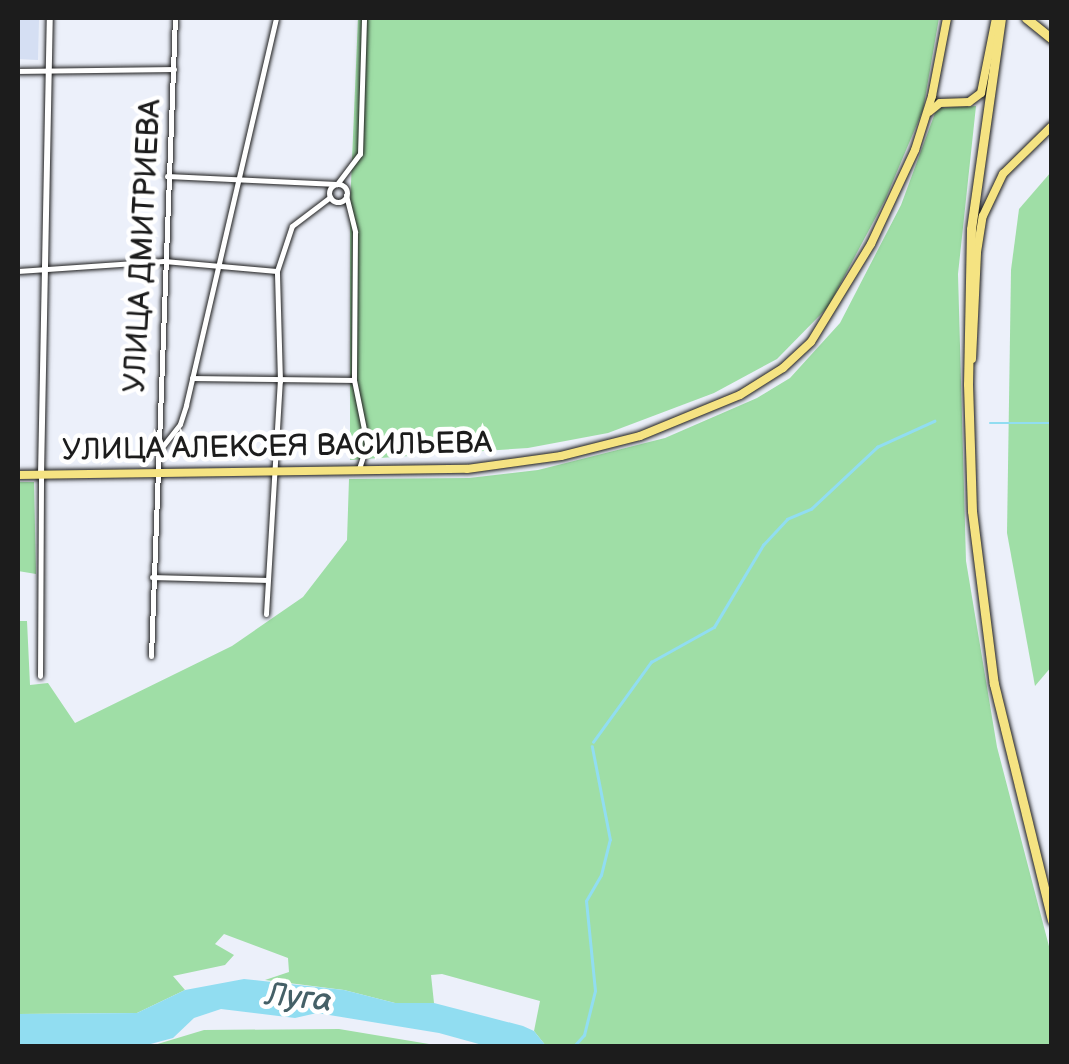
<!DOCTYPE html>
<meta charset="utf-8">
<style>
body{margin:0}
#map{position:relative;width:1069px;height:1064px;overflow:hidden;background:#ecf0fa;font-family:"Balsamiq Sans",sans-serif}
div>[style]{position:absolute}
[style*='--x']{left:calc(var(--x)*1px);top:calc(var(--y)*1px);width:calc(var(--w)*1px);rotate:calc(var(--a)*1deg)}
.built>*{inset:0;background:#d5dff3}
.green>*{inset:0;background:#9fdea6}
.water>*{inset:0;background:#91ddf1}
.stream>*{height:2.5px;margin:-1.25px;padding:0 1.25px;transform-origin:1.25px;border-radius:1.25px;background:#91ddf1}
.roads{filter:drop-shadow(0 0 2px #1c1c1c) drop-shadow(0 0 2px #1c1c1c)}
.street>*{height:5px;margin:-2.5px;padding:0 2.5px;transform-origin:2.5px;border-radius:2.5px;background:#fff}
.street>.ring{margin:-2.5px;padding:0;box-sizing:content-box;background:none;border:5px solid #fff;border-radius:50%}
.secondary>*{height:6px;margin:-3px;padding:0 3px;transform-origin:3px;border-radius:3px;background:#fff}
.primary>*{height:8px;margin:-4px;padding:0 4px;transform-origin:4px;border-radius:4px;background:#f5e382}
.highway>*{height:9px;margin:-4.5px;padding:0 4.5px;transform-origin:4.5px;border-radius:4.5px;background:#f5e382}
span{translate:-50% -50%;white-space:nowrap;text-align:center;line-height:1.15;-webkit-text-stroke:9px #fff;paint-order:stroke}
.street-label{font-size:30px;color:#1c1c1c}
.water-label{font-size:32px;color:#456067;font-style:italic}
.frame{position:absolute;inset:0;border:20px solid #1c1c1c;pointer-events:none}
</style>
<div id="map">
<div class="built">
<div style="clip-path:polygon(18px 18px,39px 18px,38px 60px,18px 59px)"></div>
</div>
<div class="green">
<div style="clip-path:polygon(358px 18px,939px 18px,923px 110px,885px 200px,828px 307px,777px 359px,714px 393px,608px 433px,528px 448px,350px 460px,350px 207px)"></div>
<div style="clip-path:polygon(976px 106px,958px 274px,966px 561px,997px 747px,1051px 954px,1051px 1046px,546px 1046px,534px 1031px,540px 1001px,442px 974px,431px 975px,434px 1003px,395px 1003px,344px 990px,265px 980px,289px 972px,288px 958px,224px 934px,215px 944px,234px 955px,225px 965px,173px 976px,185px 990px,137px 1013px,18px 1014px,18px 621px,27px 621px,30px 685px,48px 683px,75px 723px,232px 646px,303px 597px,347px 540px,349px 479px,469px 478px,538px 470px,665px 438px,757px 398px,790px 378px,840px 323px,901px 205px,935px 113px,941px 108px)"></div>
<div style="clip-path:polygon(1051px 172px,1052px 666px,1035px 686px,1007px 533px,1011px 270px,1019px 209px)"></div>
<div style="clip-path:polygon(18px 482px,34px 482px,36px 574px,18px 571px)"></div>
<div style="clip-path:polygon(339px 1029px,441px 1046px,151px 1046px,204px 1030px)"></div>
</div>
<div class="water">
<div style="clip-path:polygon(244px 979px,344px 990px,395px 1003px,434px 1003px,523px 1026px,534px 1031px,546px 1046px,486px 1046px,439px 1033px,317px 1013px,295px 1018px,221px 1009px,194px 1018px,173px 1038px,147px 1045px,18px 1046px,18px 1014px,137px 1013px,185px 990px)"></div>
</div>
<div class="stream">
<div style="--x:990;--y:423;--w:62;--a:0"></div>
<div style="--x:593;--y:742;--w:99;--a:-54.1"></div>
<div style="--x:651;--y:662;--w:72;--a:-29.1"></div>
<div style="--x:714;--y:627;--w:96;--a:-59.1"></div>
<div style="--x:763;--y:545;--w:35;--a:-47"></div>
<div style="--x:787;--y:519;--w:26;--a:-23"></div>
<div style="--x:811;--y:509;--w:91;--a:-43.2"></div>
<div style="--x:877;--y:447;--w:63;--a:-24.5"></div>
<div style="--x:574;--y:1046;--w:15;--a:-48"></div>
<div style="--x:584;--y:1035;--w:45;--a:-76"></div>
<div style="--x:595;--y:991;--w:90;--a:-95.7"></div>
<div style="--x:586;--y:901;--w:30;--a:-60"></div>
<div style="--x:601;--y:875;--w:36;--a:-76"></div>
<div style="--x:610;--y:840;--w:95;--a:-101"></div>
</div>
<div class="roads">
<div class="street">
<div style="--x:18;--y:71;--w:156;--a:-0.7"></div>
<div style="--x:167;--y:176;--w:170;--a:2.7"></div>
<div style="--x:337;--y:184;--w:38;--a:-53"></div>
<div style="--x:360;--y:154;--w:136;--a:-88.3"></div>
<div class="ring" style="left:329px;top:184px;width:13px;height:13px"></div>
<div style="--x:346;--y:195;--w:38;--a:76"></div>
<div style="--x:355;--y:232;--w:148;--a:90.4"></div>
<div style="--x:354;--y:380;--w:65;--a:78.5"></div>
<div style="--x:367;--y:444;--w:26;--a:108"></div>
<div style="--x:18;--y:271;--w:146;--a:-3.9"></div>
<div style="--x:164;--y:261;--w:113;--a:5.1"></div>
<div style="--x:192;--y:378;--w:162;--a:0.7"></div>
<div style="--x:159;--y:451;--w:34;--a:-52"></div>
<div style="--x:180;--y:424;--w:20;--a:-72"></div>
<div style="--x:186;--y:405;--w:397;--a:-76.9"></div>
<div style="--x:152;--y:577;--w:115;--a:1.5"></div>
<div style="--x:266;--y:614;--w:233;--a:-86.6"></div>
<div style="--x:280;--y:381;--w:110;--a:-91.6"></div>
<div style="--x:277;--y:271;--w:47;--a:-71.6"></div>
<div style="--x:292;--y:226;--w:48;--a:-37.3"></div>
<div style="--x:151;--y:656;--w:638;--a:-87.85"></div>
<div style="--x:40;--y:676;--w:201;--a:-89.7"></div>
</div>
<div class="secondary">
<div style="--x:41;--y:475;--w:457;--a:-88.9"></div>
</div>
<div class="primary">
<div style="--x:929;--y:112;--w:14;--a:-39"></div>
<div style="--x:940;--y:103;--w:29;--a:-2"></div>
<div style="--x:969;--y:102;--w:15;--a:-37"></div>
<div style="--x:981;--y:93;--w:76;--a:-78.7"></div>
<div style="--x:972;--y:359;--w:107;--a:-87.3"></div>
<div style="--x:977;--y:252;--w:36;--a:-81"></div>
<div style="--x:983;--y:216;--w:47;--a:-64.5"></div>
<div style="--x:1003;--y:174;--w:69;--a:-44.4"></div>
<div style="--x:18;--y:475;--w:449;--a:-0.8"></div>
<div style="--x:467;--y:469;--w:95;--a:-7.9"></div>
<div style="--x:561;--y:456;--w:81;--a:-14.2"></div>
<div style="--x:640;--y:436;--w:108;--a:-22.3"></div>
<div style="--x:740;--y:395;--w:51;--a:-32.1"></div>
<div style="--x:783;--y:368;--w:38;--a:-43"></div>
<div style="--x:811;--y:342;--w:115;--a:-58.5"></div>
<div style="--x:871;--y:244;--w:104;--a:-64.9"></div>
<div style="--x:915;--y:150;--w:57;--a:-72.5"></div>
<div style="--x:932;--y:96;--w:79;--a:-79.1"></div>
</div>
<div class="highway">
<div style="--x:1001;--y:18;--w:213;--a:98.1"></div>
<div style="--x:971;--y:229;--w:155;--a:91.1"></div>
<div style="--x:968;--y:384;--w:127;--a:88.2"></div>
<div style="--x:972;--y:511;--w:174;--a:82.8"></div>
<div style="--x:994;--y:684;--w:243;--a:76.2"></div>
<div style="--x:1026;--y:18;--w:33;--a:39"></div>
</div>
</div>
<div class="street-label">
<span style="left:143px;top:246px;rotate:-87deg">УЛИЦА ДМИТРИЕВА</span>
<span style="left:277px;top:447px;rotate:-1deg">УЛИЦА АЛЕКСЕЯ ВАСИЛЬЕВА</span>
</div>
<div class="water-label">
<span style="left:299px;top:999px;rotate:6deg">Луга</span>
</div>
<div class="frame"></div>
</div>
